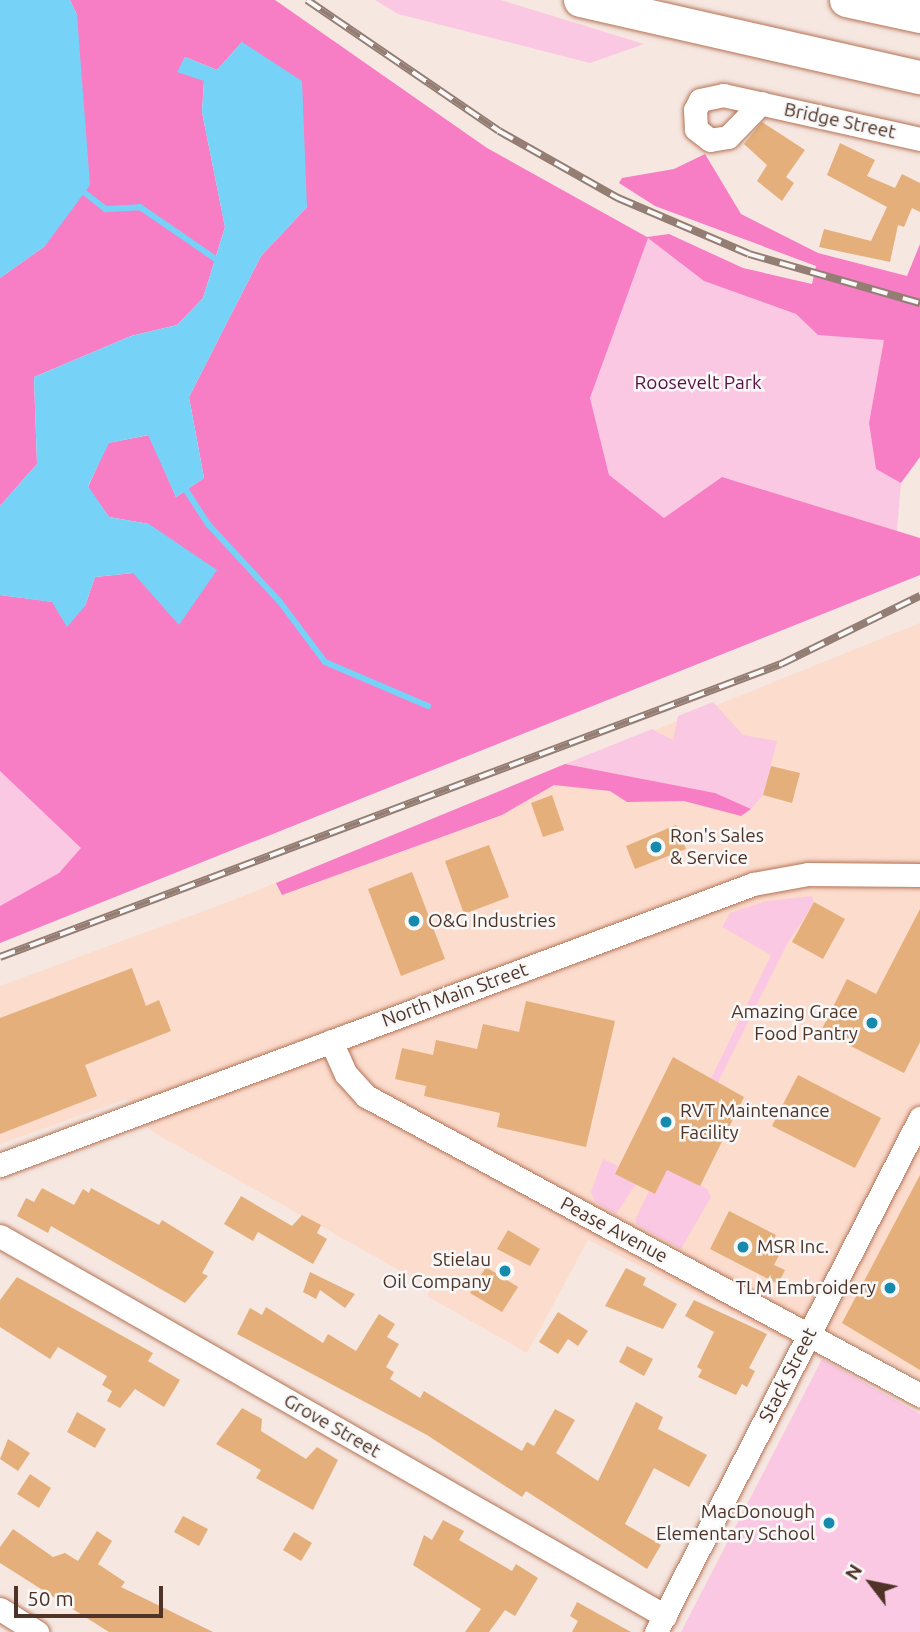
<!DOCTYPE html>
<style>
body{margin:0}
#map{position:relative;width:920px;height:1632px;overflow:hidden;background:#f6e7e1;font-family:Ubuntu,sans-serif}
div>[style]{position:absolute}
[style*='--x']{left:calc(var(--x)*1px);top:calc(var(--y)*1px);width:calc(var(--w)*1px);rotate:calc(var(--a)*1deg)}
.built>*{inset:0;background:#fcdccd}
.green>*{inset:0;background:#fbc8e3}
.forest>*{inset:0;background:#f77dc5}
.water>*{inset:0;background:#76d3f7}
.stream>*{height:6px;margin:-3px;padding:0 3px;transform-origin:3px;border-radius:3px;background:#76d3f7}
.building>*{inset:0;background:#e5af7b}
.roads{filter:drop-shadow(0 0 2px #b47355) drop-shadow(0 0 2px #b47355)}
.minor>*{height:23px;margin:-11.5px;padding:0 11.5px;transform-origin:11.5px;border-radius:11.5px;background:#fff}
.highway>*{height:33px;margin:-16.5px;padding:0 16.5px;transform-origin:16.5px;border-radius:16.5px;background:#fff}
.rail>*{height:8px;margin-top:-4px;transform-origin:0;background:repeating-linear-gradient(90deg,#f8f8f8 0 16px,#947d73 0 32px);box-sizing:border-box;border-block:2px solid #947d73}
.dots>*{width:19px;height:19px;translate:-50% -50%;box-sizing:border-box;border:4px solid #f8f8f8;border-radius:50%}
span{translate:-50% -50%;white-space:nowrap;text-align:center;line-height:1.15;-webkit-text-stroke:5px #f8f8f8;paint-order:stroke}
.street-label{font-size:19px;color:#4f3326}
.park-label{font-size:19px;color:#5b0f41}
.poi-label{font-size:19px;color:#4f3326}
.left{translate:0 -50%;text-align:left}
.right{translate:-100% -50%;text-align:right}
.north{position:absolute;left:836px;top:1548px;width:70px;height:70px;-webkit-text-stroke:5px #f8f8f8;paint-order:stroke;rotate:302deg;font-size:19px;font-weight:700;line-height:28px;text-align:center;color:#4f3326}
.north::after{content:'';display:block;margin:auto;width:24px;height:32px;background:#4f3326;clip-path:polygon(50% 0,100% 100%,50% 72%,0 100%)}
.scale{position:absolute;left:14px;top:1586px;width:149px;height:32px;box-sizing:border-box;border:4px solid #4f3326;border-top:0;padding-left:9px;font-size:21px;line-height:24px;white-space:nowrap;color:#4f3326;-webkit-text-stroke:5px #f8f8f8;paint-order:stroke}
</style>
<div id="map">
<div class="built">
<div style="clip-path:polygon(920px 623px,920px 1379px,838px 1335px,779px 1337px,588px 1240px,527px 1353px,427px 1296px,431px 1288px,151px 1131px,126px 1099px,0 1144px,0 986px,236px 899px)"></div>
</div>
<div class="green">
<div style="clip-path:polygon(375px 0,501px 0,644px 44px,590px 63px,398px 14px)"></div>
<div style="clip-path:polygon(647px 237px,704px 281px,796px 314px,818px 335px,885px 339px,869px 423px,876px 469px,901px 483px,897px 531px,722px 477px,664px 519px,609px 476px,590px 398px)"></div>
<div style="clip-path:polygon(713px 702px,743px 735px,777px 741px,763px 795px,751px 809px,715px 793px,565px 764px,652px 729px,673px 740px,678px 716px)"></div>
<div style="clip-path:polygon(0 771px,82px 848px,59px 873px,0 906px)"></div>
<div style="clip-path:polygon(812px 896px,814px 902px,786px 946px,673px 1172px,707px 1189px,711px 1197px,681px 1249px,636px 1224px,636px 1218px,649px 1191px,655px 1194px,771px 955px,722px 927px,730px 913px,767px 901px)"></div>
<div style="clip-path:polygon(603px 1159px,618px 1166px,615px 1174px,636px 1184px,616px 1214px,595px 1202px,591px 1192px)"></div>
<div style="clip-path:polygon(822px 1359px,920px 1414px,920px 1632px,681px 1632px)"></div>
</div>
<div class="forest">
<div style="clip-path:polygon(70px 0,275px 0,487px 148px,647px 237px,669px 234px,743px 268px,812px 284px,816px 266px,655px 206px,619px 183px,622px 178px,674px 169px,705px 154px,741px 214px,818px 253px,907px 276px,920px 244px,920px 457px,901px 483px,876px 469px,869px 423px,884px 340px,818px 335px,796px 314px,704px 281px,648px 238px,590px 398px,609px 475px,664px 518px,722px 477px,920px 538px,920px 575px,0 943px,0 906px,59px 873px,81px 848px,0 771px,0 595px,85px 606px,95px 577px,133px 573px,149px 524px,109px 517px,88px 487px,108px 443px,149px 435px,176px 497px,204px 478px,189px 397px,261px 256px,307px 207px,242px 42px,217px 70px,185px 57px,178px 72px,204px 80px,202px 112px,225px 227px,203px 298px,177px 325px,131px 336px,34px 377px,37px 464px,0 506px,0 278px,45px 246px,77px 15px)"></div>
<div style="clip-path:polygon(565px 764px,715px 793px,751px 809px,741px 816px,684px 801px,627px 802px,610px 791px,554px 785px,502px 815px,282px 895px,276px 883px)"></div>
</div>
<div class="water">
<div style="clip-path:polygon(0 0,70px 0,77px 15px,90px 185px,45px 246px,0 278px)"></div>
<div style="clip-path:polygon(242px 42px,302px 81px,307px 207px,261px 256px,189px 397px,204px 478px,176px 497px,148px 435px,109px 443px,88px 486px,109px 517px,149px 524px,217px 570px,179px 625px,133px 573px,95px 577px,85px 606px,67px 627px,52px 602px,0 595px,0 506px,37px 464px,34px 377px,131px 336px,177px 325px,203px 298px,225px 227px,202px 112px,204px 81px,177px 72px,185px 57px,217px 70px)"></div>
</div>
<div class="stream">
<div style="--x:80;--y:189;--w:33;--a:38"></div>
<div style="--x:106;--y:209;--w:34;--a:-3"></div>
<div style="--x:140;--y:207;--w:97;--a:34.5"></div>
<div style="--x:182;--y:484;--w:48;--a:57"></div>
<div style="--x:208;--y:524;--w:106;--a:47.3"></div>
<div style="--x:280;--y:602;--w:75;--a:53.1"></div>
<div style="--x:325;--y:662;--w:112;--a:23.1"></div>
</div>
<div class="building">
<div style="clip-path:polygon(762px 122px,805px 150px,786px 177px,794px 183px,782px 201px,757px 181px,767px 165px,744px 144px)"></div>
<div style="clip-path:polygon(840px 143px,875px 160px,867px 176px,895px 188px,902px 174px,920px 183px,920px 212px,912px 208px,904px 227px,898px 225px,890px 262px,819px 247px,824px 229px,871px 241px,887px 207px,827px 175px)"></div>
<div style="clip-path:polygon(771px 766px,800px 773px,792px 803px,763px 795px)"></div>
<div style="clip-path:polygon(552px 795px,564px 830px,543px 837px,531px 803px)"></div>
<div style="clip-path:polygon(676px 825px,686px 849px,635px 869px,626px 846px)"></div>
<div style="clip-path:polygon(489px 845px,509px 897px,464px 914px,445px 861px)"></div>
<div style="clip-path:polygon(412px 872px,445px 959px,401px 976px,368px 889px)"></div>
<div style="clip-path:polygon(814px 902px,845px 919px,823px 959px,792px 942px)"></div>
<div style="clip-path:polygon(920px 909px,920px 1042px,904px 1073px,821px 1031px,847px 979px,876px 994px)"></div>
<div style="clip-path:polygon(132px 968px,146px 1006px,159px 1000px,171px 1031px,85px 1065px,97px 1096px,0 1134px,0 1018px)"></div>
<div style="clip-path:polygon(526px 1001px,615px 1021px,586px 1147px,497px 1127px,500px 1113px,424px 1096px,426px 1086px,395px 1079px,402px 1048px,433px 1055px,436px 1040px,477px 1049px,483px 1024px,519px 1032px)"></div>
<div style="clip-path:polygon(673px 1057px,744px 1097px,700px 1186px,667px 1170px,655px 1194px,615px 1174px)"></div>
<div style="clip-path:polygon(798px 1075px,881px 1118px,855px 1168px,772px 1126px)"></div>
<div style="clip-path:polygon(920px 1175px,920px 1370px,842px 1323px)"></div>
<div style="clip-path:polygon(42px 1188px,74px 1205px,83px 1189px,89px 1193px,91px 1188px,159px 1225px,162px 1220px,214px 1252px,202px 1273px,208px 1276px,185px 1303px,51px 1226px,48px 1233px,17px 1216px,26px 1198px,34px 1202px)"></div>
<div style="clip-path:polygon(241px 1196px,292px 1226px,302px 1215px,321px 1225px,317px 1233px,327px 1239px,313px 1264px,258px 1232px,253px 1241px,224px 1224px)"></div>
<div style="clip-path:polygon(729px 1211px,776px 1235px,771px 1245px,781px 1251px,774px 1265px,785px 1270px,778px 1284px,710px 1249px)"></div>
<div style="clip-path:polygon(508px 1230px,540px 1249px,530px 1266px,497px 1249px)"></div>
<div style="clip-path:polygon(486px 1267px,518px 1287px,502px 1312px,470px 1293px)"></div>
<div style="clip-path:polygon(626px 1268px,646px 1278px,643px 1285px,677px 1304px,663px 1329px,605px 1306px)"></div>
<div style="clip-path:polygon(310px 1272px,312px 1273px,355px 1294px,345px 1308px,320px 1290px,316px 1299px,303px 1292px)"></div>
<div style="clip-path:polygon(17px 1277px,153px 1353px,148px 1361px,180px 1380px,164px 1407px,135px 1389px,120px 1408px,107px 1401px,112px 1391px,102px 1385px,107px 1376px,58px 1347px,50px 1359px,0 1327px,0 1300px)"></div>
<div style="clip-path:polygon(694px 1300px,767px 1334px,749px 1368px,755px 1371px,747px 1387px,742px 1384px,736px 1395px,698px 1377px,702px 1370px,697px 1367px,714px 1332px,685px 1316px)"></div>
<div style="clip-path:polygon(266px 1307px,323px 1343px,328px 1334px,356px 1351px,379px 1314px,395px 1324px,387px 1337px,399px 1344px,386px 1367px,394px 1372px,390px 1379px,420px 1398px,424px 1391px,522px 1451px,527px 1442px,534px 1446px,555px 1409px,575px 1420px,556px 1453px,598px 1481px,636px 1402px,663px 1417px,658px 1429px,707px 1455px,689px 1487px,654px 1468px,625px 1524px,661px 1545px,647px 1569px,526px 1491px,522px 1497px,427px 1435px,237px 1334px,250px 1308px,262px 1315px)"></div>
<div style="clip-path:polygon(558px 1312px,588px 1331px,578px 1346px,568px 1339px,558px 1354px,539px 1342px)"></div>
<div style="clip-path:polygon(627px 1346px,653px 1359px,644px 1376px,619px 1362px)"></div>
<div style="clip-path:polygon(242px 1408px,262px 1419px,261px 1431px,306px 1459px,317px 1447px,338px 1460px,313px 1510px,256px 1478px,261px 1470px,216px 1444px)"></div>
<div style="clip-path:polygon(77px 1412px,106px 1429px,95px 1448px,67px 1432px)"></div>
<div style="clip-path:polygon(8px 1439px,30px 1453px,18px 1471px,0 1459px)"></div>
<div style="clip-path:polygon(30px 1474px,51px 1488px,39px 1508px,17px 1494px)"></div>
<div style="clip-path:polygon(183px 1516px,208px 1529px,199px 1546px,174px 1532px)"></div>
<div style="clip-path:polygon(443px 1520px,464px 1531px,459px 1540px,512px 1571px,516px 1564px,538px 1578px,515px 1616px,505px 1610px,489px 1632px,465px 1632px,481px 1609px,413px 1565px,424px 1535px,432px 1540px)"></div>
<div style="clip-path:polygon(13px 1529px,53px 1557px,65px 1553px,78px 1561px,97px 1531px,112px 1541px,98px 1564px,125px 1582px,121px 1587px,213px 1632px,109px 1632px,0 1563px,0 1547px)"></div>
<div style="clip-path:polygon(294px 1532px,312px 1543px,301px 1561px,283px 1550px)"></div>
<div style="clip-path:polygon(577px 1602px,631px 1632px,572px 1632px,578px 1621px,570px 1616px)"></div>
</div>
<div class="roads">
<div class="minor">
<div style="--x:761;--y:103;--w:47;--a:134.1"></div>
<div style="--x:728;--y:137;--w:18;--a:171"></div>
<div style="--x:710;--y:140;--w:18;--a:-142"></div>
<div style="--x:696;--y:129;--w:19;--a:-93"></div>
<div style="--x:695;--y:110;--w:11;--a:-63"></div>
<div style="--x:700;--y:100;--w:24;--a:-12"></div>
<div style="--x:723;--y:95;--w:202;--a:12.6"></div>
<div style="--x:331;--y:1041;--w:36;--a:66"></div>
<div style="--x:346;--y:1074;--w:30;--a:48"></div>
<div style="--x:366;--y:1096;--w:630;--a:28.36"></div>
<div style="--x:0;--y:1165;--w:804;--a:-20.46"></div>
<div style="--x:753;--y:884;--w:56;--a:-10.3"></div>
<div style="--x:808;--y:874;--w:112;--a:0.5"></div>
<div style="--x:0;--y:1236;--w:766;--a:29.74"></div>
<div style="--x:0;--y:1609;--w:44;--a:31.9"></div>
<div style="--x:656;--y:1632;--w:578;--a:-62.81"></div>
</div>
<div class="highway">
<div style="--x:580;--y:0;--w:349;--a:12.8"></div>
<div style="--x:846;--y:0;--w:76;--a:12.2"></div>
</div>
</div>
<div class="rail">
<div style="--x:307;--y:0;--w:232;--a:34.3"></div>
<div style="--x:499;--y:131;--w:137;--a:29.4"></div>
<div style="--x:618;--y:198;--w:142;--a:23.1"></div>
<div style="--x:749;--y:254;--w:178;--a:16"></div>
<div style="--x:0;--y:957;--w:834;--a:-20.56"></div>
<div style="--x:781;--y:664;--w:155;--a:-26.1"></div>
</div>
<div class="dots">
<div style="left:656px;top:847px;background:#158aae"></div>
<div style="left:414px;top:921px;background:#158aae"></div>
<div style="left:872px;top:1023px;background:#158aae"></div>
<div style="left:666px;top:1122px;background:#158aae"></div>
<div style="left:743px;top:1247px;background:#158aae"></div>
<div style="left:505px;top:1271px;background:#158aae"></div>
<div style="left:890px;top:1288px;background:#158aae"></div>
<div style="left:829px;top:1523px;background:#158aae"></div>
</div>
<div class="street-label">
<span style="left:840px;top:121px;rotate:12deg">Bridge Street</span>
<span style="left:455px;top:995px;rotate:-20deg">North Main Street</span>
<span style="left:614px;top:1230px;rotate:28deg">Pease Avenue</span>
<span style="left:788px;top:1375px;rotate:-63deg">Stack Street</span>
<span style="left:332px;top:1426px;rotate:30deg">Grove Street</span>
</div>
<div class="park-label">
<span style="left:698px;top:383px">Roosevelt Park</span>
</div>
<div class="poi-label">
<span class="left" style="left:670px;top:847px">Ron's Sales<br>&amp; Service</span>
<span class="left" style="left:428px;top:921px">O&amp;G Industries</span>
<span class="right" style="left:858px;top:1023px">Amazing Grace<br>Food Pantry</span>
<span class="left" style="left:680px;top:1122px">RVT Maintenance<br>Facility</span>
<span class="left" style="left:757px;top:1247px">MSR Inc.</span>
<span class="right" style="left:491px;top:1271px">Stielau<br>Oil Company</span>
<span class="right" style="left:876px;top:1288px">TLM Embroidery</span>
<span class="right" style="left:815px;top:1523px">MacDonough<br>Elementary School</span>
</div>
<div class="north">N</div>
<div class="scale">50 m</div>
</div>
